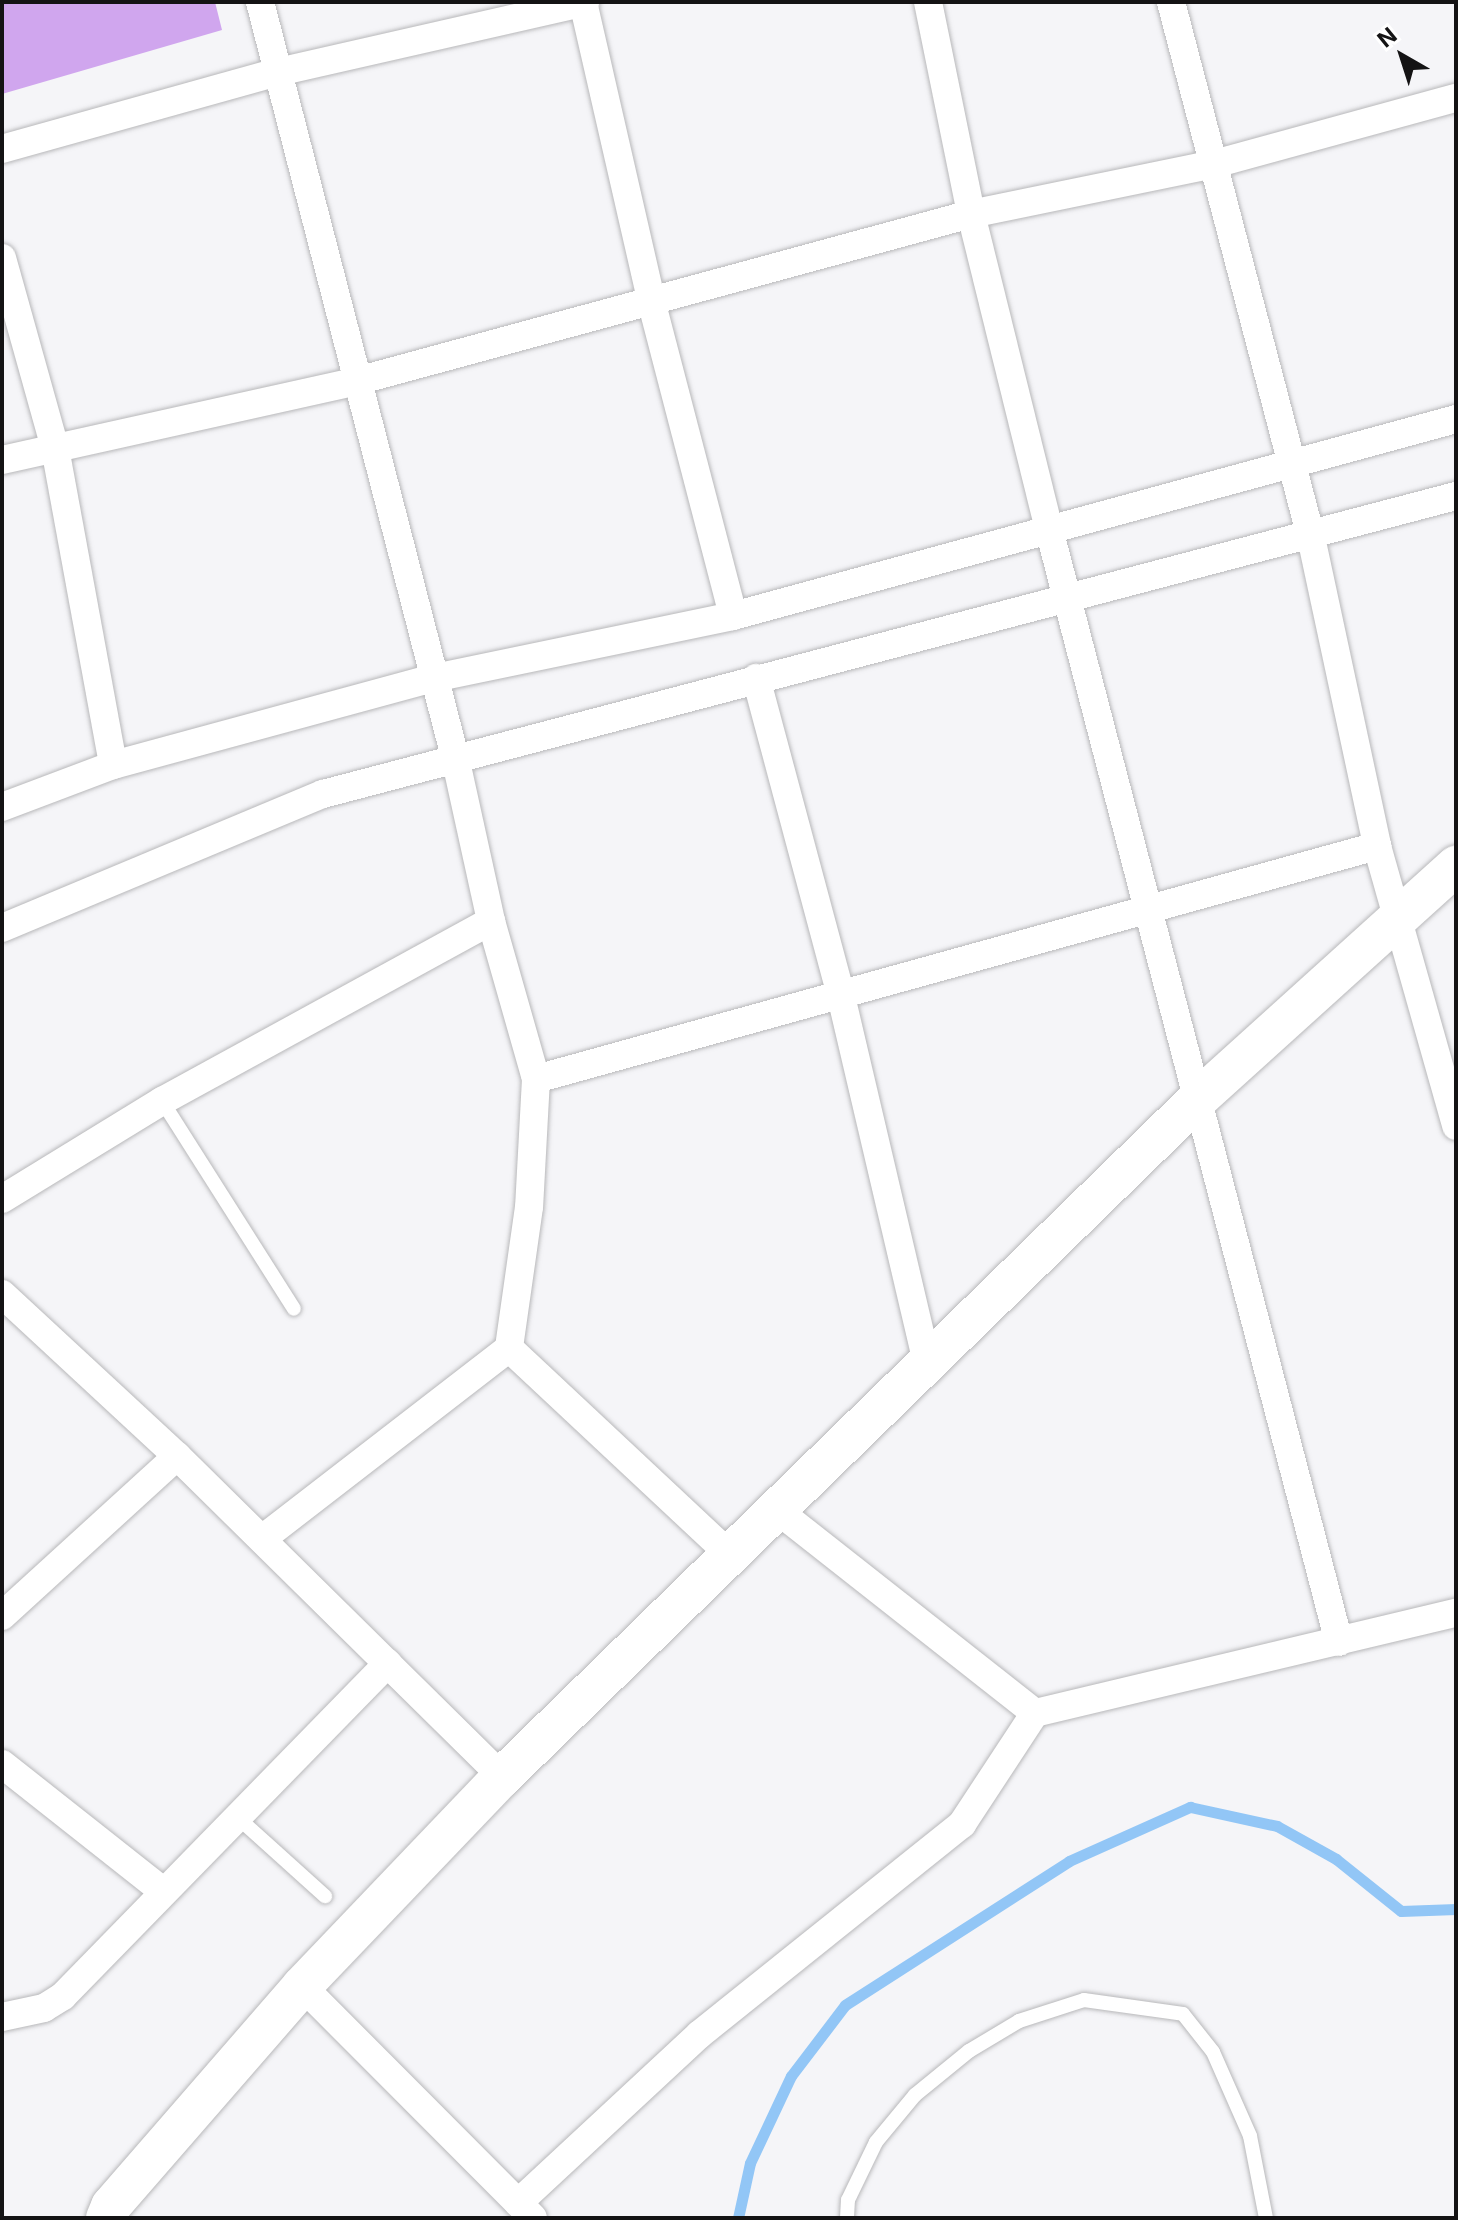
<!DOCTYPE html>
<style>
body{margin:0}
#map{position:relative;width:1458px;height:2220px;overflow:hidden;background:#f5f5f8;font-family:Inter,sans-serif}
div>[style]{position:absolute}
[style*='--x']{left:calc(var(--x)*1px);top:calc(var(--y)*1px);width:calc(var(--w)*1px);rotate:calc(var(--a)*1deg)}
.stream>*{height:11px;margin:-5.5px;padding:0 5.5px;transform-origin:5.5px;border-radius:5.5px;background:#92c6f6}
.building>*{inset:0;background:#d0a6ee}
.roads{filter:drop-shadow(0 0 2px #b8b8ba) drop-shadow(0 0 2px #b8b8ba)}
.lane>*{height:14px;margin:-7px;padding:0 7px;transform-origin:7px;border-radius:7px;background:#fff}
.street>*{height:28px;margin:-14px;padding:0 14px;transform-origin:14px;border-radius:14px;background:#fff}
.secondary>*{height:40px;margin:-20px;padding:0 20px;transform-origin:20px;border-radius:20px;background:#fff}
span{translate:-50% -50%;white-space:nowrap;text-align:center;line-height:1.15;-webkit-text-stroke:6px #fff;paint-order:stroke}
.frame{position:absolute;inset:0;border:4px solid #141314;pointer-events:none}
.north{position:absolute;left:1362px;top:16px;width:80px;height:80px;-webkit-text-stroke:6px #fff;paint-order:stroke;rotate:321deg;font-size:22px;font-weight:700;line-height:32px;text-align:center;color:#141314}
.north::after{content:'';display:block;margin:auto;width:28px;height:36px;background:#141314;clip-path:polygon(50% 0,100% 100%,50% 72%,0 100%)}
</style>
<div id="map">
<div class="stream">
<div style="--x:738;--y:2218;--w:56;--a:-77.7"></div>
<div style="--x:750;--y:2163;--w:96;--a:-64.8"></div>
<div style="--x:791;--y:2076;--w:89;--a:-52.7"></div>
<div style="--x:845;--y:2005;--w:266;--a:-32.7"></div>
<div style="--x:1069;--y:1861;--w:133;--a:-24.1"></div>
<div style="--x:1190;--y:1807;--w:89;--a:12.3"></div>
<div style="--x:1277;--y:1826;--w:68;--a:29.2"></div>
<div style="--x:1336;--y:1859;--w:83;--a:38.7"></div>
<div style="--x:1401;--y:1911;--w:55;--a:-2.1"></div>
</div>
<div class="building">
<div style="clip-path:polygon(2px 2px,215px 2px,222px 30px,2px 94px)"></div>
</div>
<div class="roads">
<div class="lane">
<div style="--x:162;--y:1101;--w:246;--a:57.6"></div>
<div style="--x:236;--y:1816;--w:120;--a:42"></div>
<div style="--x:847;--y:2218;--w:18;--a:-87"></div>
<div style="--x:848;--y:2200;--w:64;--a:-64.2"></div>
<div style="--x:876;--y:2142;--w:61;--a:-50.3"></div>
<div style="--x:915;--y:2095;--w:70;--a:-39.2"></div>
<div style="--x:969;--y:2051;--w:58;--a:-31"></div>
<div style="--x:1019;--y:2021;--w:68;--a:-17.9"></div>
<div style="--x:1084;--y:2000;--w:100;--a:8"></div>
<div style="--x:1183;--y:2014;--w:48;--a:51.7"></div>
<div style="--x:1213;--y:2052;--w:92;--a:66.2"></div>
<div style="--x:1250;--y:2136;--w:84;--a:79"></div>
</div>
<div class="street">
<div style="--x:260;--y:2;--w:780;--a:75.52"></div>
<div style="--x:455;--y:757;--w:168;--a:77.6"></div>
<div style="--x:491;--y:921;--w:164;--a:74.1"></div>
<div style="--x:536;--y:1079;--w:128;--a:93.1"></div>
<div style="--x:529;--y:1207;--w:142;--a:98.1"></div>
<div style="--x:509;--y:1348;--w:303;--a:43.1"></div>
<div style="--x:583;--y:2;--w:310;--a:77.1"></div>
<div style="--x:652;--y:304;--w:322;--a:75.4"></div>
<div style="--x:928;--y:2;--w:216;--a:78.5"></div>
<div style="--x:971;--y:214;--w:325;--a:76.1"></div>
<div style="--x:1049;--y:529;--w:1150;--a:75.4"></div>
<div style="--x:1171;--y:2;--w:553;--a:75.34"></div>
<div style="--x:1311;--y:537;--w:316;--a:77.9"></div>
<div style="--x:1377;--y:846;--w:291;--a:74.2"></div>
<div style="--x:2;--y:149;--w:287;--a:-15.6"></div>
<div style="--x:278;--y:72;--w:315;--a:-12.8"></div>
<div style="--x:2;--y:258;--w:197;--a:74.4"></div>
<div style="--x:55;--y:448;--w:322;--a:79.6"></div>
<div style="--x:2;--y:460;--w:364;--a:-12.5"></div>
<div style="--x:357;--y:381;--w:636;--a:-15.22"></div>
<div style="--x:971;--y:214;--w:248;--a:-11.6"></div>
<div style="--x:1214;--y:164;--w:251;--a:-15.3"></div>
<div style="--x:756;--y:678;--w:329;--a:75"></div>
<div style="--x:841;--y:996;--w:377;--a:76.8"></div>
<div style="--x:2;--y:807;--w:119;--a:-20.7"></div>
<div style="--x:113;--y:765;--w:333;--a:-15.2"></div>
<div style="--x:434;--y:678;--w:305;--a:-11.7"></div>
<div style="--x:733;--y:616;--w:749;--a:-15.24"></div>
<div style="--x:2;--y:928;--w:348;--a:-22.7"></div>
<div style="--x:323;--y:794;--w:1172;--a:-14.74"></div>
<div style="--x:536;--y:1079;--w:873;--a:-15.49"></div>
<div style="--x:2;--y:1199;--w:188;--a:-31.5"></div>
<div style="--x:162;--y:1101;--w:375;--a:-28.7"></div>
<div style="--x:2;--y:1294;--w:238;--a:42.8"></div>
<div style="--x:177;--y:1456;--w:457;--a:44.6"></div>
<div style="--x:777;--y:1510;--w:328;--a:38.2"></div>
<div style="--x:1035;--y:1713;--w:433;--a:-13.4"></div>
<div style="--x:262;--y:1539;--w:312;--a:-37.7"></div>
<div style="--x:2;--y:1616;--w:237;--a:-42.4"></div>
<div style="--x:2;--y:1764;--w:205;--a:38.3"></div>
<div style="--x:302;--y:1986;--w:327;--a:45.1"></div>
<div style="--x:2;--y:2017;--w:43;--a:-12.1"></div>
<div style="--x:44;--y:2008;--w:22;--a:-32"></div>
<div style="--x:63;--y:1996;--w:465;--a:-45.7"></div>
<div style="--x:518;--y:2203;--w:248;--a:-42.9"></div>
<div style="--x:700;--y:2034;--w:336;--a:-38.7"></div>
<div style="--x:962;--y:1824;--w:133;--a:-56.7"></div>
</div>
<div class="secondary">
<div style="--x:106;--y:2218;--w:13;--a:-67"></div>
<div style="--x:111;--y:2206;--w:291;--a:-49"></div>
<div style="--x:302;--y:1986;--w:289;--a:-46.3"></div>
<div style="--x:502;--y:1777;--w:972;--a:-44.25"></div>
<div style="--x:1198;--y:1099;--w:348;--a:-42.1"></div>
</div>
</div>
<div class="frame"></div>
<div class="north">N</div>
</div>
